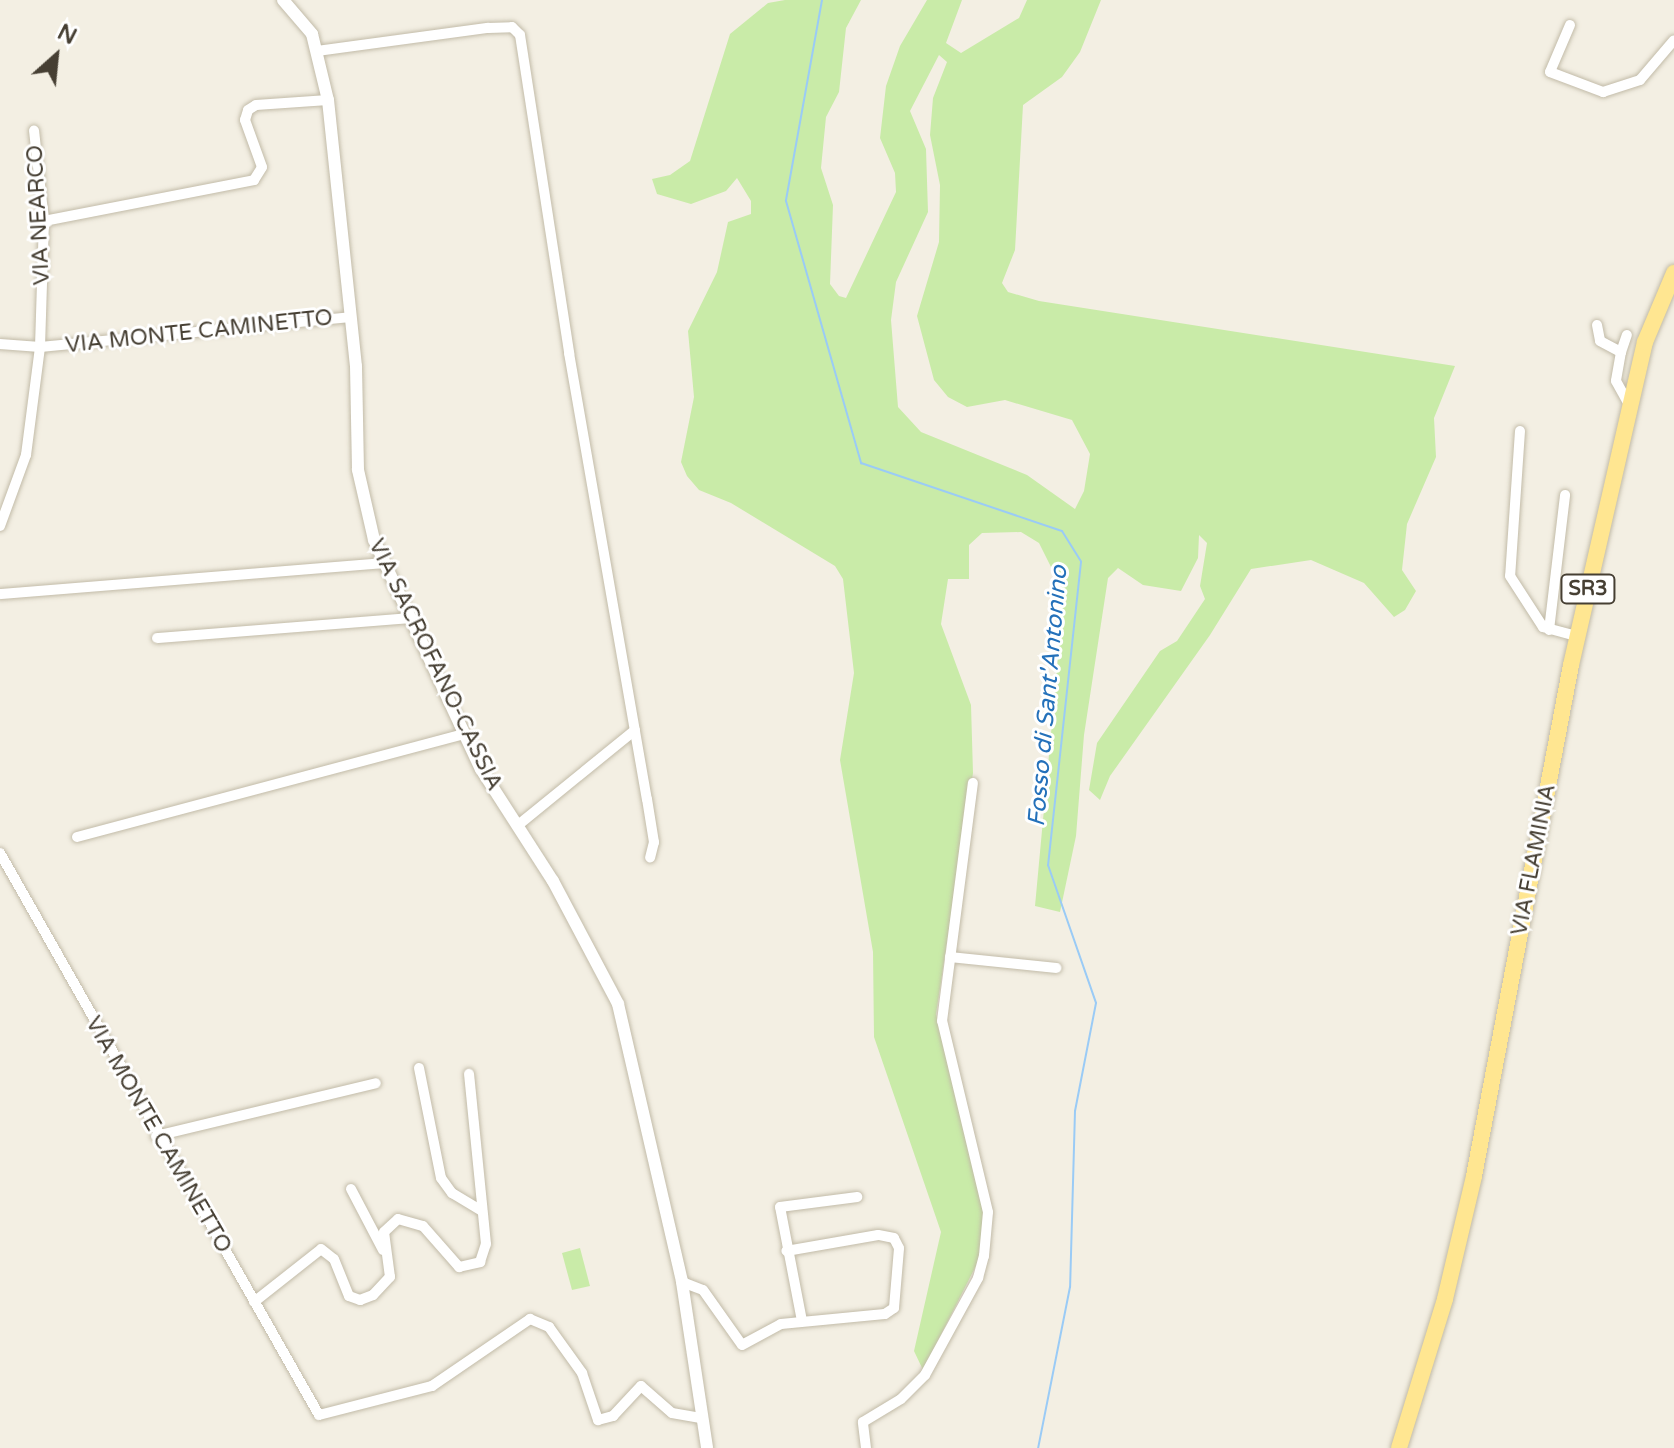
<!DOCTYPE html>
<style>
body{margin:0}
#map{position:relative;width:1674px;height:1448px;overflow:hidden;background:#f3efe3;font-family:"Varela Round",sans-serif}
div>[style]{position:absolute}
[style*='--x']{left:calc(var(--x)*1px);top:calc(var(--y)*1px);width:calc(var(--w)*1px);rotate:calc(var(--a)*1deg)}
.green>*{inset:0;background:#c9eba8}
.stream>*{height:2px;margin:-1px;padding:0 1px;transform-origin:1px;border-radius:1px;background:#9acbf6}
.roads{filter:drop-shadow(0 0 2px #c2bba8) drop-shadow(0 0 2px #c2bba8)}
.minor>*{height:10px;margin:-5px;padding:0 5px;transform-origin:5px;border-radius:5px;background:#fff}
.tertiary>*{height:12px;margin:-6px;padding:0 6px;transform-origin:6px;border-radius:6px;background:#fff}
.primary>*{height:16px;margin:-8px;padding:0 8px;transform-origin:8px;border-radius:8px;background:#ffe691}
span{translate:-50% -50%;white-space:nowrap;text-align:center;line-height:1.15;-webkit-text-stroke:6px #fff;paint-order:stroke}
.shield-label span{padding:2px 6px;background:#fff;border:2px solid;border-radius:6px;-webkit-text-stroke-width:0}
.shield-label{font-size:20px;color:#463f33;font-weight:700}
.street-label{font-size:22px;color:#463f33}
.water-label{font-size:24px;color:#2471ba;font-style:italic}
.north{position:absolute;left:16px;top:16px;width:80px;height:80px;-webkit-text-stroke:6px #fff;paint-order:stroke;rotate:27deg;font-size:22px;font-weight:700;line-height:32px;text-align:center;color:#463f33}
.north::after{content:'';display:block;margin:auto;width:28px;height:36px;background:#463f33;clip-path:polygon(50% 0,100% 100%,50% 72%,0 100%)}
</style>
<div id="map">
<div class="green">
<div style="clip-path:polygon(evenodd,785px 0,861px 0,846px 28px,839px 92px,826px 117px,821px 168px,833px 205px,830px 284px,839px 296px,846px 298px,896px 192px,895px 173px,880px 138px,886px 86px,900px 46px,927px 0,962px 0,946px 43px,961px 53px,1019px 18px,1027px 0,1101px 0,1080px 52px,1062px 77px,1023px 105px,1015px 250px,1002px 283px,1008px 292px,1039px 301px,1455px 366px,1434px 418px,1436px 457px,1407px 524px,1402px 570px,1416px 591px,1405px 610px,1394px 617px,1364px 583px,1311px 560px,1251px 569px,1210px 635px,1110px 776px,1100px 800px,1089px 790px,1097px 743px,1160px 651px,1177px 641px,1205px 599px,1200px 586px,1207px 543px,1199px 535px,1198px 558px,1181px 591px,1143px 585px,1118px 568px,1108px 578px,1084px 735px,1076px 836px,1060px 912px,1035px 906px,1064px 593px,1039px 543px,1021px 532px,982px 533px,969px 545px,969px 579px,948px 579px,941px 624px,971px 705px,973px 773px,936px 1014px,985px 1215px,982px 1254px,923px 1370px,914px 1351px,941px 1232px,874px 1037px,873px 952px,840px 760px,854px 673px,843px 579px,835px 566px,731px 503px,699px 490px,687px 476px,681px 462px,694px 397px,688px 331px,717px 272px,728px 222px,751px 214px,751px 201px,737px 178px,726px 191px,691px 204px,657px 194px,652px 179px,670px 175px,690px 161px,730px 34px,768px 3px,785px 0,939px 55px,947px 62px,933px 98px,930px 135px,940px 185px,939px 242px,917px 316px,934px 380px,948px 397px,967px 407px,1005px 400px,1072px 420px,1090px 454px,1084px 491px,1075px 509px,1027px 475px,921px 432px,898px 407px,891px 320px,896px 282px,928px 212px,926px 149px,910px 111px,939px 55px)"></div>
<div style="clip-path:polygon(580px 1248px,590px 1286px,572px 1290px,562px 1253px)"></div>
</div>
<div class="stream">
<div style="--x:822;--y:0;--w:204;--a:100.2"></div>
<div style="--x:786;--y:201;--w:273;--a:74"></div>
<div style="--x:861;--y:463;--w:212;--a:18.7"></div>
<div style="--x:1062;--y:531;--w:36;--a:58"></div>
<div style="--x:1081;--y:562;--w:305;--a:96.2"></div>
<div style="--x:1048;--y:865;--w:146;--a:70.8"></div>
<div style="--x:1096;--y:1003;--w:110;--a:101"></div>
<div style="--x:1075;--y:1111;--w:176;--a:91.6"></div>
<div style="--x:1070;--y:1287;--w:164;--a:101.2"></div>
</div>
<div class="roads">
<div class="minor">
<div style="--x:1570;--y:25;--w:51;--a:113.1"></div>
<div style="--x:1550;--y:72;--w:57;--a:20.7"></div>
<div style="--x:1603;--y:92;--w:39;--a:-18"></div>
<div style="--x:1640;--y:80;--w:52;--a:-49.6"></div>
<div style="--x:317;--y:51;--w:173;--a:-7.7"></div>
<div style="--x:488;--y:28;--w:24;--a:-2"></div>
<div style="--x:512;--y:27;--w:11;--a:45"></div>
<div style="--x:520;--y:35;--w:322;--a:81.2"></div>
<div style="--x:569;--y:353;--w:453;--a:80.1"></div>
<div style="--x:647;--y:799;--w:44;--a:80.8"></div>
<div style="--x:654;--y:842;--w:16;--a:104"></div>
<div style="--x:44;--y:221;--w:214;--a:-11"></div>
<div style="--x:254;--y:180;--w:15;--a:-58"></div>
<div style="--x:262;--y:167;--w:50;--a:-109.9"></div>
<div style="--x:245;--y:120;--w:10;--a:-73"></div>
<div style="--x:248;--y:110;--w:9;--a:-32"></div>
<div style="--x:256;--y:105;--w:72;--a:-4"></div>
<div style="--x:1597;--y:325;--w:16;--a:79"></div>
<div style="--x:1600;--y:341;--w:24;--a:28"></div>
<div style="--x:1621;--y:352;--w:29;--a:100"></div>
<div style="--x:1616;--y:381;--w:29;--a:61"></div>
<div style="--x:0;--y:344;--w:40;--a:4.3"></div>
<div style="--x:40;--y:347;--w:126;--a:-88.2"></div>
<div style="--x:44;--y:221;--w:91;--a:-96.3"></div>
<div style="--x:1621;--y:352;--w:18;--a:-71"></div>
<div style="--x:1520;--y:431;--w:145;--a:93.9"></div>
<div style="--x:1510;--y:576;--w:61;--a:57.1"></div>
<div style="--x:1543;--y:627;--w:35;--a:15"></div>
<div style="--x:0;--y:526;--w:76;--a:-69.9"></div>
<div style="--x:26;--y:455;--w:109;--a:-82.6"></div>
<div style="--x:40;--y:347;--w:312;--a:-5.5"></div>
<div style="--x:0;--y:594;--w:384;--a:-4.6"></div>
<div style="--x:1549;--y:630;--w:136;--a:-83.2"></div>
<div style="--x:157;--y:638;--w:253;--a:-4.5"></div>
<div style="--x:517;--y:826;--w:152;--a:-39.1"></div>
<div style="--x:77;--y:837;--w:400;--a:-14.9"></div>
<div style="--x:0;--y:853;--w:646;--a:60.42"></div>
<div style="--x:319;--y:1415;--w:117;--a:-14.4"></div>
<div style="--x:432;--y:1386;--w:119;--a:-34.4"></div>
<div style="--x:530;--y:1319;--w:21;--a:23"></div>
<div style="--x:549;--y:1327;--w:57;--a:54.3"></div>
<div style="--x:582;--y:1373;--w:50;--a:71.2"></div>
<div style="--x:598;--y:1420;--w:16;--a:-15"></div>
<div style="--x:613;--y:1416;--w:41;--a:-47"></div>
<div style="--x:641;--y:1386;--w:41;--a:41.1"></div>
<div style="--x:672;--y:1413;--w:29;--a:10"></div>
<div style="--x:950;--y:957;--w:107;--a:5.9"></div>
<div style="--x:419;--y:1068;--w:112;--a:78.7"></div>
<div style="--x:441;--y:1178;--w:19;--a:54"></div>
<div style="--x:452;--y:1193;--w:33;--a:31"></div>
<div style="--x:156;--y:1136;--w:226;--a:-13.5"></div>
<div style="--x:351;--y:1189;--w:69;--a:62.3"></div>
<div style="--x:682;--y:1282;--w:22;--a:21"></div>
<div style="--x:703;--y:1290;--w:67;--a:54.7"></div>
<div style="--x:742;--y:1345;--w:44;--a:-28.3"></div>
<div style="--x:781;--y:1324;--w:104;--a:-5.5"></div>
<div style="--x:885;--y:1314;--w:11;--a:-34"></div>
<div style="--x:894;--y:1308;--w:60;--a:-85.2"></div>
<div style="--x:899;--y:1248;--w:11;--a:-117"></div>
<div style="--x:894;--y:1238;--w:16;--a:-169"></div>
<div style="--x:878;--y:1235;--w:93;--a:170.1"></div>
<div style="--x:254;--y:1302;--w:85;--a:-38.3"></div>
<div style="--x:321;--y:1249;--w:16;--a:38"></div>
<div style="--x:334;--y:1259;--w:40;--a:68"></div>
<div style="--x:349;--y:1296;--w:12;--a:20"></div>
<div style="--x:360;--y:1300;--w:14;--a:-21"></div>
<div style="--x:373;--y:1295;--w:25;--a:-47"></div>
<div style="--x:390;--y:1277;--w:45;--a:-97.6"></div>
<div style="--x:384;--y:1232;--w:19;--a:-43"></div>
<div style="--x:398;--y:1219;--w:26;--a:16"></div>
<div style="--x:423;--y:1226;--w:55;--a:48.7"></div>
<div style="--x:459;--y:1267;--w:22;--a:-13"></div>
<div style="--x:480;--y:1262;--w:19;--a:-72"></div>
<div style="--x:486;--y:1244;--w:171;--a:-95.7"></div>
<div style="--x:802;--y:1321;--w:116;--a:-100.9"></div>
<div style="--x:780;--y:1207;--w:78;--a:-7.4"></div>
<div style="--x:866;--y:1448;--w:26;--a:-97"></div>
<div style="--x:863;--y:1422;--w:44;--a:-31.2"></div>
<div style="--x:901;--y:1399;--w:34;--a:-45"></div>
<div style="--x:925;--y:1375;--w:111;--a:-61.3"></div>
<div style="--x:978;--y:1278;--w:23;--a:-75"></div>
<div style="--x:984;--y:1256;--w:44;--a:-84.8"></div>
<div style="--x:988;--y:1212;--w:196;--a:-103.5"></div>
<div style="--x:942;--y:1021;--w:240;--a:-82.6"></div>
</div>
<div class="tertiary">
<div style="--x:283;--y:0;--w:45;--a:49.5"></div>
<div style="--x:312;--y:34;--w:68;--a:76.4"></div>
<div style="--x:328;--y:100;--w:267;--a:84"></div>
<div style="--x:356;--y:366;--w:104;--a:88.9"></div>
<div style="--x:358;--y:470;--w:72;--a:77.1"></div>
<div style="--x:374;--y:540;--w:253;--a:65"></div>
<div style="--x:481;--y:769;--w:133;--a:57.3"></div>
<div style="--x:553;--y:881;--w:139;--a:62.1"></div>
<div style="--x:618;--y:1004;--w:285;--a:77"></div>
<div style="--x:682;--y:1282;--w:168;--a:81.4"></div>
</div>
<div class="primary">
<div style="--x:1399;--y:1448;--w:156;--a:-72.8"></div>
<div style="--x:1445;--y:1299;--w:126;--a:-76.7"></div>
<div style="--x:1474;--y:1176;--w:520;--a:-79.25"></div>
<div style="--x:1571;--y:665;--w:331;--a:-77.1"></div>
<div style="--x:1645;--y:342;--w:75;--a:-67.2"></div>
</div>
</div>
<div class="shield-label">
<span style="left:1588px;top:589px">SR3</span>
</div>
<div class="street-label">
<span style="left:39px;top:215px;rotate:-93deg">VIA NEARCO</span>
<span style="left:199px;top:332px;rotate:-6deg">VIA MONTE CAMINETTO</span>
<span style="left:435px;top:665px;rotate:64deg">VIA SACROFANO-CASSIA</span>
<span style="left:1534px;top:860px;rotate:-79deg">VIA FLAMINIA</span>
<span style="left:158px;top:1135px;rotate:60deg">VIA MONTE CAMINETTO</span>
</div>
<div class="water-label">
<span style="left:1048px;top:696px;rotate:-85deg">Fosso di Sant'Antonino</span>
</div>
<div class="north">N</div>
</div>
